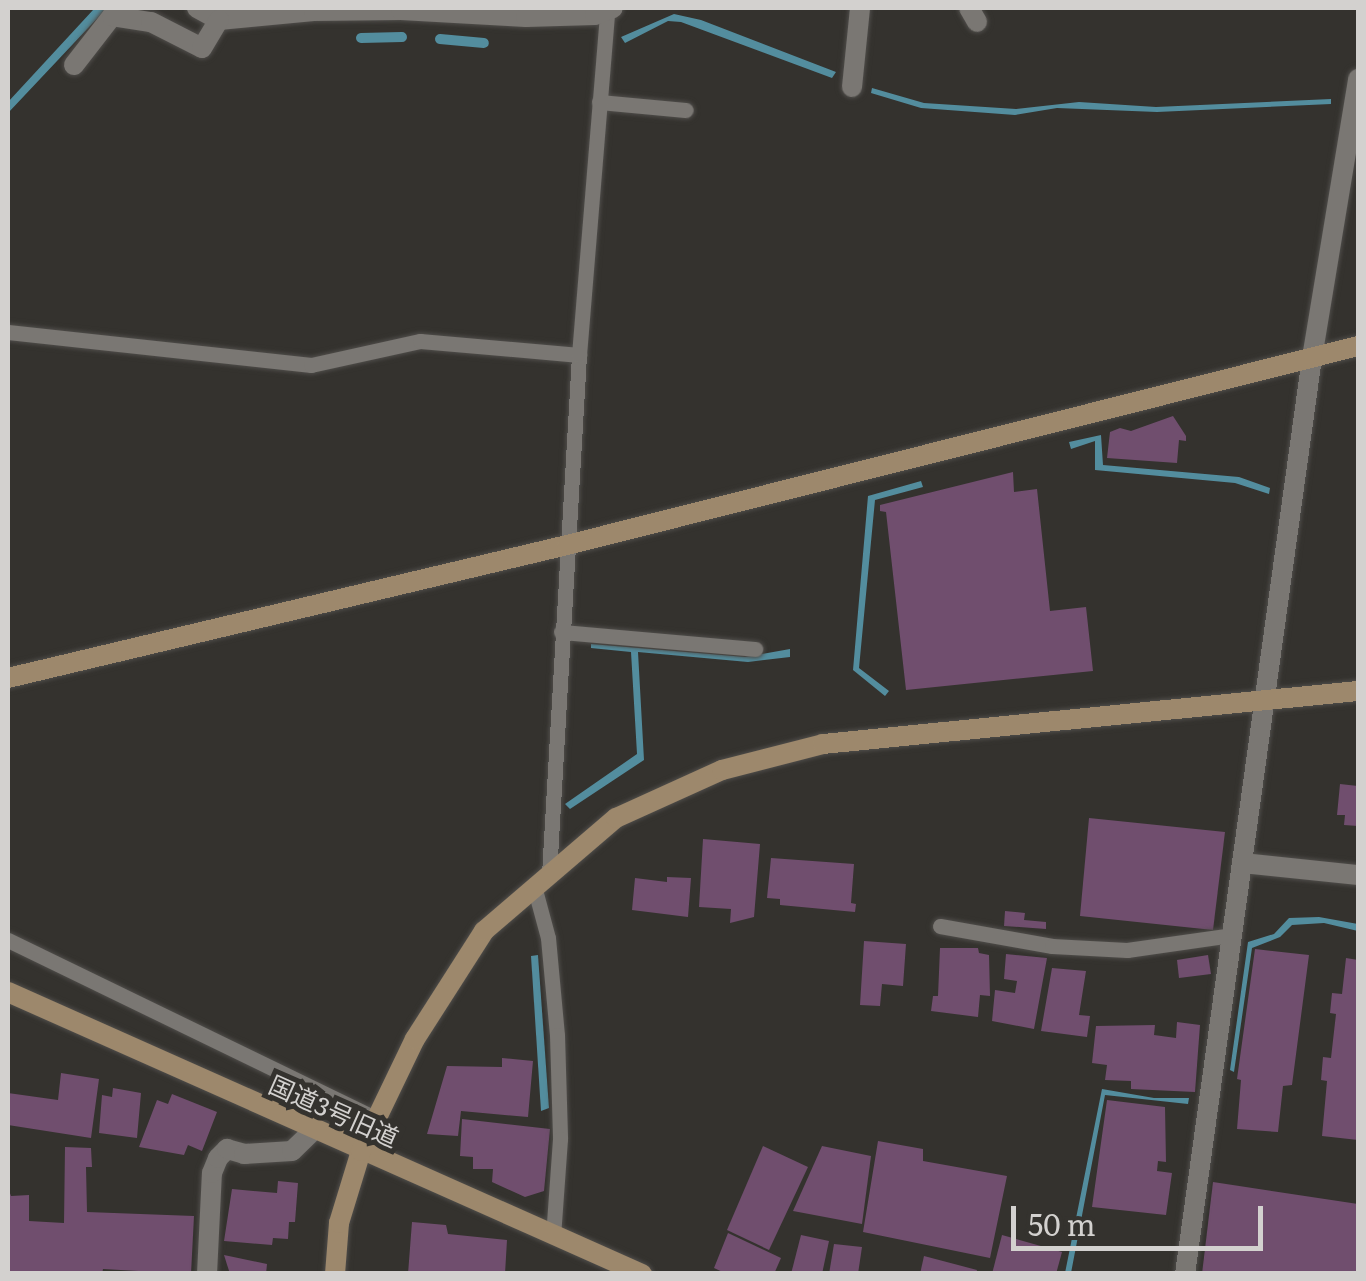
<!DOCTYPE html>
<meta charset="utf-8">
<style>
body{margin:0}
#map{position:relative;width:1366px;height:1281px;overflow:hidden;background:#34322e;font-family:Literata,"Noto Sans JP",serif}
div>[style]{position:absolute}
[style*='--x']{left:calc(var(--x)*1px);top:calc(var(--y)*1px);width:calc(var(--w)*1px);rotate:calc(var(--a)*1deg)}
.water>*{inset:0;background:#538d9e}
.stream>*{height:10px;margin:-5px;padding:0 5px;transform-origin:5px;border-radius:5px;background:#538d9e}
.building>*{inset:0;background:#704e6e}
.roads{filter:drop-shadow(0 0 2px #4f4d4a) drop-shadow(0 0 2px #4f4d4a)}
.lane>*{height:15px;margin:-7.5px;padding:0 7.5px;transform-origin:7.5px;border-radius:7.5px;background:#7a7773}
.street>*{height:20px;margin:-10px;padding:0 10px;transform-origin:10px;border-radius:10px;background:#7a7773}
.secondary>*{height:20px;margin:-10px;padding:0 10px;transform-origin:10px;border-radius:10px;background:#9d886c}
span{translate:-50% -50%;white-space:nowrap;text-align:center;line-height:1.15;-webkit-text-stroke:10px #34322e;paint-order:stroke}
.street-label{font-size:25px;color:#d3d1cf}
.frame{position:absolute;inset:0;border:10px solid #d3d1cf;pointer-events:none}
.scale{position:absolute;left:1011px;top:1206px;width:252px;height:45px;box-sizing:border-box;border:5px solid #d3d1cf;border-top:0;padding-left:12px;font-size:30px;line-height:35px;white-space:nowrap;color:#d3d1cf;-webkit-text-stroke:8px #34322e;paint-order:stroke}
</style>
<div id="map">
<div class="water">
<div style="clip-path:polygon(112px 8px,106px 9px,8px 113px,8px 102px,93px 10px)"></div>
<div style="clip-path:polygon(674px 14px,701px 20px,836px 72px,832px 78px,681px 22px,668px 21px,625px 43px,621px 37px)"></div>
<div style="clip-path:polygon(872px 88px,924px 103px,1016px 109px,1079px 102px,1156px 107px,1331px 99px,1331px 104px,1157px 112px,1057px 108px,1015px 115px,921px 108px,871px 93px)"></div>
<div style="clip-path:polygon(1101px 435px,1103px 465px,1239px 477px,1270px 488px,1269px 494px,1235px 483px,1095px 470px,1095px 441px,1071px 449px,1069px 442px)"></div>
<div style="clip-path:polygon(921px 481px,923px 487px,875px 500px,859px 668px,889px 691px,885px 696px,853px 670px,868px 496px)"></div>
<div style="clip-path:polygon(591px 644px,745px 657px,790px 649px,790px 657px,748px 662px,638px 652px,644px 760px,570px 809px,565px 804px,637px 754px,631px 652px,591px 648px)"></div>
<div style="clip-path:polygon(1319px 917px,1358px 924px,1358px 931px,1324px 923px,1292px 925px,1280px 937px,1252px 948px,1234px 1072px,1230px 1070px,1248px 942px,1274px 934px,1289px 918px)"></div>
<div style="clip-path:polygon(538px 955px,549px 1108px,541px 1111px,531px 956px)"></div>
<div style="clip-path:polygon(1102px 1089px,1154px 1098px,1189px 1098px,1188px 1104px,1105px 1095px,1071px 1273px,1065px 1273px)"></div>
</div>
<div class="stream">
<div style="--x:361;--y:38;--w:41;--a:-1.4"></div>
<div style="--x:440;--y:39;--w:44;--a:5.2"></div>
</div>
<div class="building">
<div style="clip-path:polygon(1173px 416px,1186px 436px,1186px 441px,1179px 440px,1177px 463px,1107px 458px,1110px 432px,1120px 428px,1131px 431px)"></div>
<div style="clip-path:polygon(1013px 472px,1014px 492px,1037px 489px,1050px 611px,1086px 607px,1093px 671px,906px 690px,886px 512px,880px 511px,880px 505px)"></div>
<div style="clip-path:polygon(1340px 784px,1358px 786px,1358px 826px,1344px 825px,1345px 815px,1337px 815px)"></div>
<div style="clip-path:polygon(1089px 818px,1225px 832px,1213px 930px,1080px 916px)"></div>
<div style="clip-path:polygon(703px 839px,760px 844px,754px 917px,730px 923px,731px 909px,699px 907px)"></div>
<div style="clip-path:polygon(771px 858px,854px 864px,851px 903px,856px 904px,855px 912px,780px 905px,780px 899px,767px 898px)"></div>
<div style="clip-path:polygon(667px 877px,691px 878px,688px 917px,632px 910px,635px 878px,667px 882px)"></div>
<div style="clip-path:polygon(1005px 911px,1025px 913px,1024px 920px,1046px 922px,1046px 929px,1004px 926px)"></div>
<div style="clip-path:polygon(864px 941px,906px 944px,903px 986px,882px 984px,880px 1006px,860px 1005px)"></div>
<div style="clip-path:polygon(940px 948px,978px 948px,979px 953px,989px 955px,990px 996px,980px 995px,978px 1017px,931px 1011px,933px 996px,938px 996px)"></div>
<div style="clip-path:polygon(1255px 949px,1309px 955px,1292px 1085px,1283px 1086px,1278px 1132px,1237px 1129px,1241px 1080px,1237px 1079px)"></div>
<div style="clip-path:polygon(1006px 954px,1047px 958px,1034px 1029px,992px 1021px,995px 990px,1015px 993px,1017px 981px,1004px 979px)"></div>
<div style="clip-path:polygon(1208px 955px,1211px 974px,1179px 978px,1177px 960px)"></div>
<div style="clip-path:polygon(1346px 958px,1358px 960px,1358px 1140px,1322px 1136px,1327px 1081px,1321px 1080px,1323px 1057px,1331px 1058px,1336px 1014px,1330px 1013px,1332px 993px,1342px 994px)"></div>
<div style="clip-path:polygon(1052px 968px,1086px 971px,1079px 1015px,1090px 1016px,1087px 1037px,1041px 1031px)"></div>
<div style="clip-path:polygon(1177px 1022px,1200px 1025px,1195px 1092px,1131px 1089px,1131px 1081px,1105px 1080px,1107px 1065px,1092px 1063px,1096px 1026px,1155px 1025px,1154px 1035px,1176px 1038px)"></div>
<div style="clip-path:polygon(502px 1058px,533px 1061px,528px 1117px,461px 1111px,458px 1136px,427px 1134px,447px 1066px,502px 1067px)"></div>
<div style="clip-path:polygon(61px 1073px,99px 1079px,91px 1138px,8px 1125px,8px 1093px,58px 1100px)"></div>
<div style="clip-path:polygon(113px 1088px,141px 1093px,137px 1138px,99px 1133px,102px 1095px,112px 1097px)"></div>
<div style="clip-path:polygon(172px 1094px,217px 1112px,202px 1151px,188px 1145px,184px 1155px,139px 1147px,157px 1100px,168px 1104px)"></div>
<div style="clip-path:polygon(1107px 1100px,1165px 1107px,1166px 1162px,1158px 1161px,1157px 1171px,1172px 1173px,1166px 1215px,1092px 1207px)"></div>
<div style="clip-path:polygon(462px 1119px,550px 1129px,544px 1191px,525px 1197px,492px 1182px,493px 1169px,473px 1169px,473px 1157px,460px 1156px)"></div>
<div style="clip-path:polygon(878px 1141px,923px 1149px,923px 1161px,1007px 1176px,990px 1258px,863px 1232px)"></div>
<div style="clip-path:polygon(763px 1146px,808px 1167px,769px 1250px,727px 1230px)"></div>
<div style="clip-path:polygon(822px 1146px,871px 1156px,862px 1224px,793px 1211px)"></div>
<div style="clip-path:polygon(65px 1147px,91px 1148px,92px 1167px,86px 1167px,87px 1212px,194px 1216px,191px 1274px,103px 1269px,102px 1274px,8px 1273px,8px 1188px,11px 1196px,29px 1195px,29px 1221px,64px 1223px)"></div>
<div style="clip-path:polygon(278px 1181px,298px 1183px,295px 1222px,289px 1222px,288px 1239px,273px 1238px,272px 1245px,224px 1241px,232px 1189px,277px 1193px)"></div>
<div style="clip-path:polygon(1213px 1182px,1358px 1204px,1358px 1274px,1202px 1274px)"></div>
<div style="clip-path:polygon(412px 1222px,446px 1225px,448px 1234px,507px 1240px,505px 1274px,408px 1274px)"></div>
<div style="clip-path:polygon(728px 1233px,781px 1258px,774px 1274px,727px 1274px,714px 1268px)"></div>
<div style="clip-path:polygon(801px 1235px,829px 1241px,822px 1274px,791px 1274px)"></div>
<div style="clip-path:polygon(1002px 1235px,1062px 1252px,1056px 1274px,992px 1274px)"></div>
<div style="clip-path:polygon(834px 1244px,862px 1247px,858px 1274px,829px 1274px)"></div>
<div style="clip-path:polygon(224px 1255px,267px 1264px,266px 1274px,230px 1274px)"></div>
<div style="clip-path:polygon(924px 1256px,977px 1270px,976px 1274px,920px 1274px)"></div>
</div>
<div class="roads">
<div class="lane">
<div style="--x:599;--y:102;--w:87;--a:5.3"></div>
<div style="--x:8;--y:332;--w:305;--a:6.2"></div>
<div style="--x:311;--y:365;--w:112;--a:-12.4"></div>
<div style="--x:420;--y:341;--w:160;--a:5"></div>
<div style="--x:561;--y:632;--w:195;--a:5"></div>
<div style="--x:549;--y:874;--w:520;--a:-86.69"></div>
<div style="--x:579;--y:355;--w:344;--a:-85.3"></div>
<div style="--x:534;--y:886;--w:54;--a:74.9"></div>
<div style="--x:548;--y:938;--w:97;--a:84.7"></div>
<div style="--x:557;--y:1035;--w:104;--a:88.3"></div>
<div style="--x:560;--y:1139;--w:97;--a:94.1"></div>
<div style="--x:940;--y:926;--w:114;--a:10.1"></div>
<div style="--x:1052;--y:946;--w:75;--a:3.1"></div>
<div style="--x:1127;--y:950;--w:107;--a:-8.1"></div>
<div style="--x:8;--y:940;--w:410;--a:25.9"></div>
</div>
<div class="street">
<div style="--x:197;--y:8;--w:25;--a:29"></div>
<div style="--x:219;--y:20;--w:95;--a:-5.4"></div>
<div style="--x:314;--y:11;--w:87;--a:-0.7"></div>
<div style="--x:401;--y:10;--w:125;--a:3.2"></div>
<div style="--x:526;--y:17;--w:69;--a:-1.7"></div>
<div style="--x:595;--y:15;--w:19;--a:-21"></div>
<div style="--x:969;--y:8;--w:16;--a:60"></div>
<div style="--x:74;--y:65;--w:62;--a:-52.2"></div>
<div style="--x:112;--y:16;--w:39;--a:9"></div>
<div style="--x:151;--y:22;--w:57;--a:27"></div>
<div style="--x:202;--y:48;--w:33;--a:-59"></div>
<div style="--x:852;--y:87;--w:79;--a:-84.2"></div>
<div style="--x:1243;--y:863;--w:116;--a:6"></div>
<div style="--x:207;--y:1274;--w:101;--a:-87.2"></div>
<div style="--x:212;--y:1173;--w:16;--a:-68"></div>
<div style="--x:218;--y:1158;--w:13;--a:-45"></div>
<div style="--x:227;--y:1149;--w:18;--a:16"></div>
<div style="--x:244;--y:1154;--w:48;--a:-3.6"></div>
<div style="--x:292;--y:1151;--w:30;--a:-44"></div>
<div style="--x:1185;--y:1274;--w:925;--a:-82.11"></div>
<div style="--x:1312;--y:358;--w:283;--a:-80.6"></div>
</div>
<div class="secondary">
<div style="--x:8;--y:678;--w:575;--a:-13.38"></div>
<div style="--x:567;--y:545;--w:816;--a:-14.12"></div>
<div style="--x:8;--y:992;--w:694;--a:23.98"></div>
<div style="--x:335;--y:1274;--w:51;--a:-85.5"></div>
<div style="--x:339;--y:1223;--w:75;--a:-73"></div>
<div style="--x:361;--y:1151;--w:124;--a:-64.3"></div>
<div style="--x:415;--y:1039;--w:128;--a:-57.4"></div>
<div style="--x:484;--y:931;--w:174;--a:-40.6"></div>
<div style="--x:616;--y:818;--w:116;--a:-24.4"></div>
<div style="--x:722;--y:770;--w:104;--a:-14.4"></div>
<div style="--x:823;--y:744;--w:538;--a:-5.66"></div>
</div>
</div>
<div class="street-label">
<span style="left:334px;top:1111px;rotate:24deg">国道3号旧道</span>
</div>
<div class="frame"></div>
<div class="scale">50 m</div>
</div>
